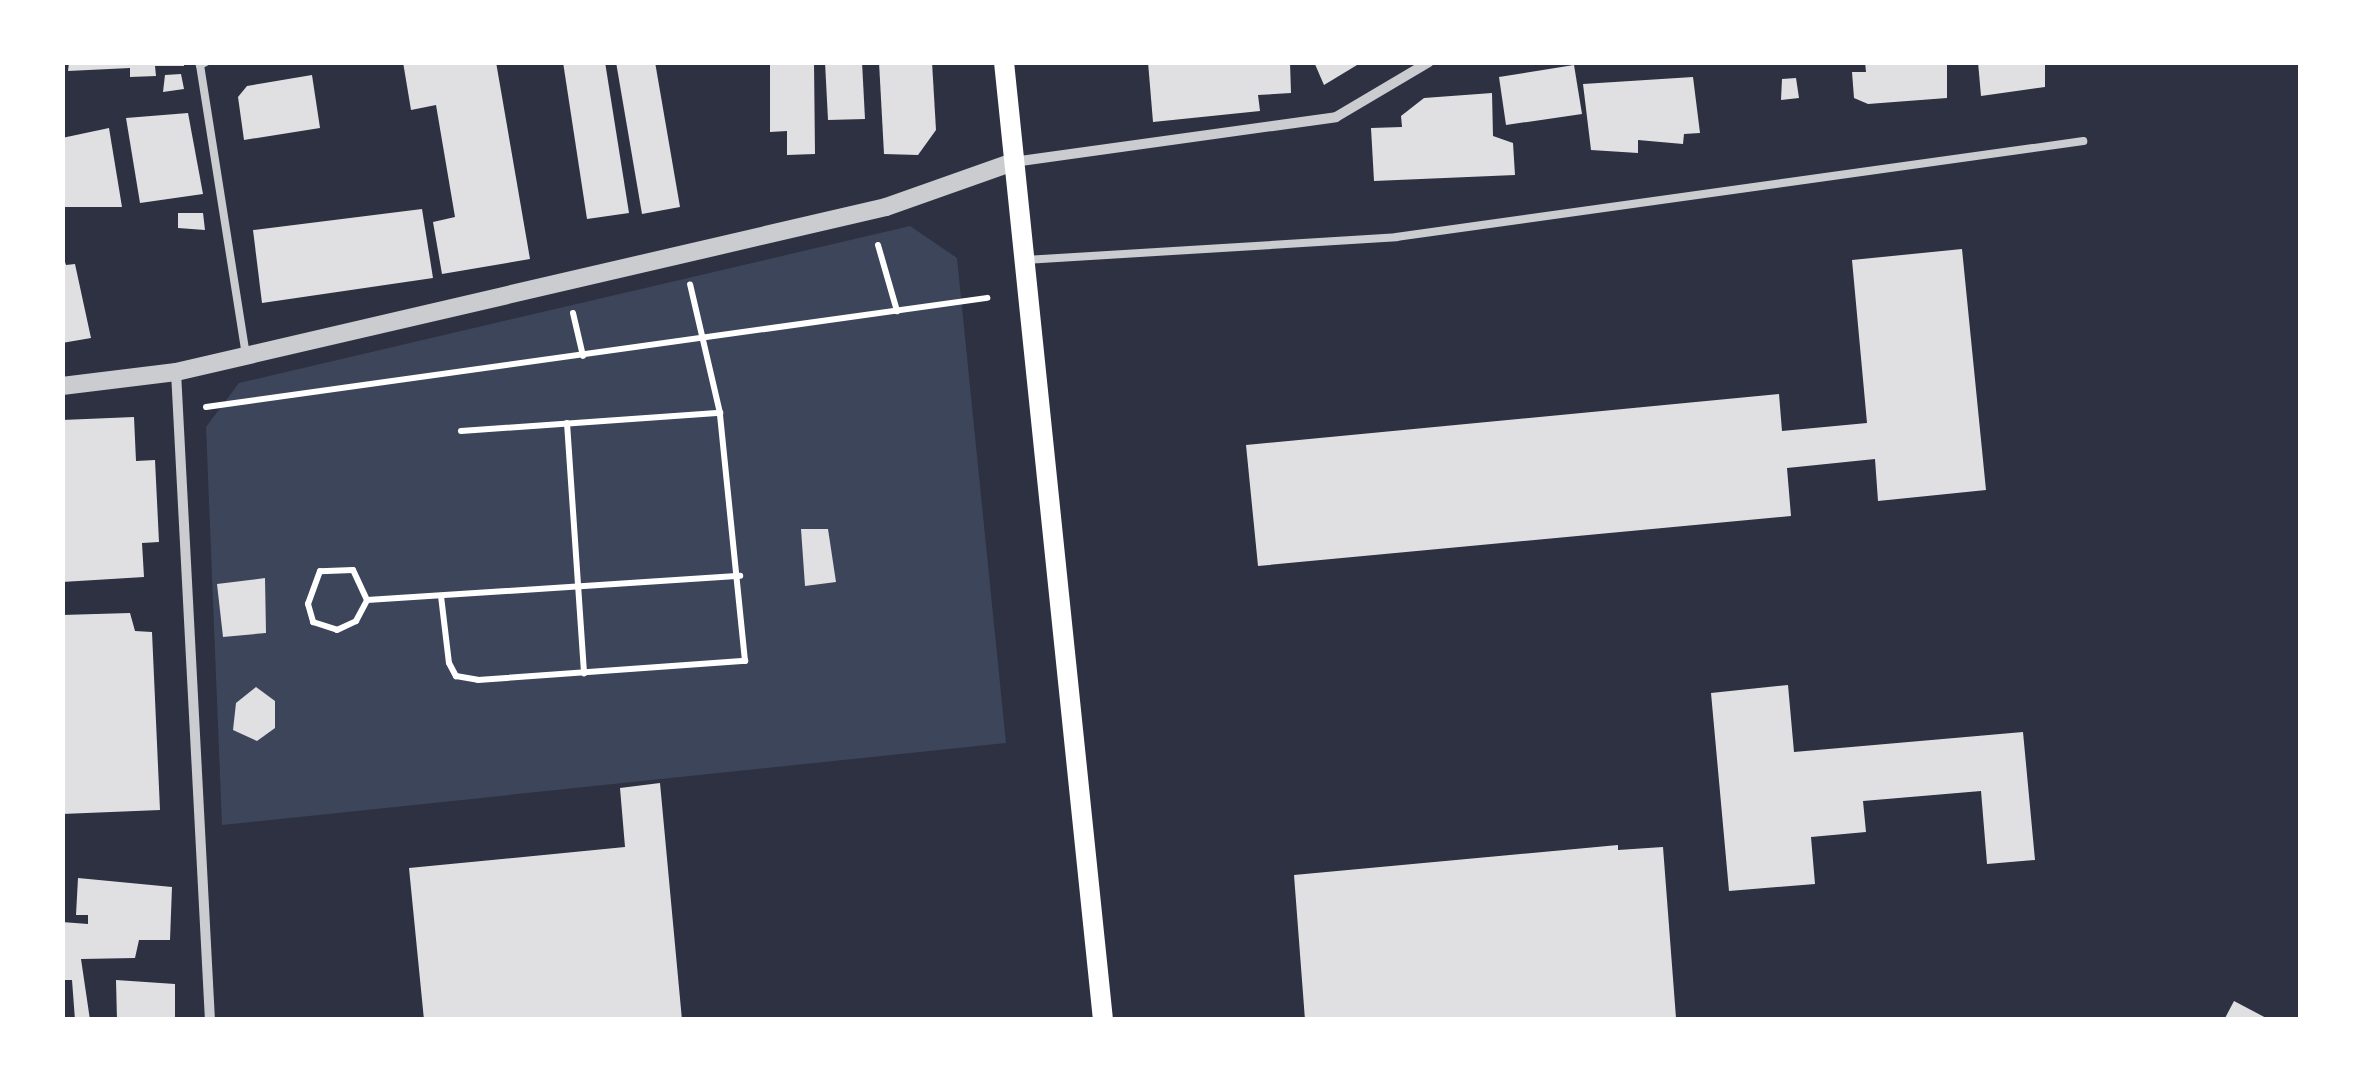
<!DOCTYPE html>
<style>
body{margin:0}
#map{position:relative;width:2363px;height:1082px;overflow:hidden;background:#2d3142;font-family:"PT Sans",sans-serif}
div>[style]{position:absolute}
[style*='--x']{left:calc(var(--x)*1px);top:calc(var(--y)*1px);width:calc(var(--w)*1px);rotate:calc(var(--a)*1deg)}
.green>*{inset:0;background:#3c4559}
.building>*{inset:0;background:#e0e0e3}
.path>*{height:6px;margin:-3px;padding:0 3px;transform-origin:3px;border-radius:3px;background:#fff}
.service>*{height:8px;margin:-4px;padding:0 4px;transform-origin:4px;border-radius:4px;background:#caccd0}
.minor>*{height:10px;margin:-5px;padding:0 5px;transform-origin:5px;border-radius:5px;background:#caccd0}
.tertiary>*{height:18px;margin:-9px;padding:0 9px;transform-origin:9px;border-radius:9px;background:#caccd0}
.secondary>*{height:20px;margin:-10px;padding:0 10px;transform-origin:10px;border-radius:10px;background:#fff}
span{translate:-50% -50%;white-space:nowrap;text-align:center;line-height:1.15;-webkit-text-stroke:8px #fff;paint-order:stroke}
.frame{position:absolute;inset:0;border:65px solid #fff;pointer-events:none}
</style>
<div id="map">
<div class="green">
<div style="clip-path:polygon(910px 226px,957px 258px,1006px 743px,222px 825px,206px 427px,239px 383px)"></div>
</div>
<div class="building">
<div style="clip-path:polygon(69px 62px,184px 62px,184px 66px,155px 66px,156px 76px,130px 77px,130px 68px,68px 71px)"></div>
<div style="clip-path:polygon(403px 62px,496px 62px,530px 259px,442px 274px,433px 222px,455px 217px,436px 105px,411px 110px)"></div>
<div style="clip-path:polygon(563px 62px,605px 62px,629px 213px,587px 219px)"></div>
<div style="clip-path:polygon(616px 62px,655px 62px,680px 207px,642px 214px)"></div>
<div style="clip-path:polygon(770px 62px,814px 62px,815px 154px,787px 155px,787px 131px,770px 132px)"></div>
<div style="clip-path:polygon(825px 62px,862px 62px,865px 119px,828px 120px)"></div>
<div style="clip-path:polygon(879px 62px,932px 62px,936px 130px,918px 155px,884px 154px)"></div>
<div style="clip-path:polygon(1148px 62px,1290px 62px,1291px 93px,1258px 95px,1260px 111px,1153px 122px)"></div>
<div style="clip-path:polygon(1314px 62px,1362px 62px,1324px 85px)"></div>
<div style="clip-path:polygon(1865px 62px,1947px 62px,1947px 98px,1868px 104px,1854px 98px,1852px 72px,1866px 72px)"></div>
<div style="clip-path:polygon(1978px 62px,2045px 62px,2045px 87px,1981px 96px)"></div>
<div style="clip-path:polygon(1574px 65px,1582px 114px,1506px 125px,1499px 77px)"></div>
<div style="clip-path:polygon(181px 74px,184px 89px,163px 92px,165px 75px)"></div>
<div style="clip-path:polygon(312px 75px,320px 128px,244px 140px,238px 97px,247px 86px)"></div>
<div style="clip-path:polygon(1693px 77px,1700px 133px,1684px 134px,1683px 144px,1638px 140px,1638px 153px,1591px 150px,1583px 84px)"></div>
<div style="clip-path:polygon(1796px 78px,1799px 98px,1781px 100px,1782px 79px)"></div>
<div style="clip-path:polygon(1492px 93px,1493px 136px,1513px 143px,1515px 175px,1374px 181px,1371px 128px,1402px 127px,1401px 116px,1424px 98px)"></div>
<div style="clip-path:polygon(188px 113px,203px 194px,140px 203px,126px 118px)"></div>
<div style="clip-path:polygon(109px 128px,122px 207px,62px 207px,62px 138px)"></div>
<div style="clip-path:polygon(422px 209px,433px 278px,262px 303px,253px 230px)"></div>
<div style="clip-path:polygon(178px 213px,203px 213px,205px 230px,178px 228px)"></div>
<div style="clip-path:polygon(1962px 249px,1986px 490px,1878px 501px,1875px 459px,1787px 468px,1791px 516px,1258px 566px,1246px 445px,1779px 394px,1782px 431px,1867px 423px,1852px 260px)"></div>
<div style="clip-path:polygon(63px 256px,66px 265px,75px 264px,91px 338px,62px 343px)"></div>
<div style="clip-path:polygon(134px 417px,136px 461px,155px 460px,159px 542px,142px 543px,144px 577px,62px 582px,62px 420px)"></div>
<div style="clip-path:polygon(801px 529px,828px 529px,836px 582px,805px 586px)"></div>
<div style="clip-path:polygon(265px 578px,266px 633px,223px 637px,217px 584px)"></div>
<div style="clip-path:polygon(130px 613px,135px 631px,152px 632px,160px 810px,62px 814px,62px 615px)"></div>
<div style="clip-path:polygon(1788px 685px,1794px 752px,2023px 732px,2035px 860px,1987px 864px,1981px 791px,1863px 801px,1866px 832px,1811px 837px,1815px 884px,1729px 891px,1711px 693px)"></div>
<div style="clip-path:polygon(256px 687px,275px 701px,275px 728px,257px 741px,233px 730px,236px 703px)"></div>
<div style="clip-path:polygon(660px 783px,682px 1020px,424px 1020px,409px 868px,625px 847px,620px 788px)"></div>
<div style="clip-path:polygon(1618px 845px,1618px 850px,1663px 847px,1676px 1018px,1305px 1020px,1294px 875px)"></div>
<div style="clip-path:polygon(78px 878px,172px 887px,170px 940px,139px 940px,135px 958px,81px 959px,90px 1020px,75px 1020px,72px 980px,62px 980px,62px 922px,88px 924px,88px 915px,76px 915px)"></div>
<div style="clip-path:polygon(116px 980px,175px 984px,175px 1020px,117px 1020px)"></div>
<div style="clip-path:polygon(2234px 1001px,2270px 1020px,2224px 1020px)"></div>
</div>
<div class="path">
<div style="--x:878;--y:245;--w:69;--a:73.9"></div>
<div style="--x:573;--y:313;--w:44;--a:76.9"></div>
<div style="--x:206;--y:407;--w:789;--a:-7.95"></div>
<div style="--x:567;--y:423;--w:251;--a:86.1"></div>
<div style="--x:461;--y:431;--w:260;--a:-4"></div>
<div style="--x:441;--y:596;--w:67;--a:83.2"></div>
<div style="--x:449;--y:663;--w:15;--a:62"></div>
<div style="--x:456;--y:676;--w:22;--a:10"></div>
<div style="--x:478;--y:680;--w:268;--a:-4.1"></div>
<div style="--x:745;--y:661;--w:249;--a:-95.8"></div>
<div style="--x:720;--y:413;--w:132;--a:-103.1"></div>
<div style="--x:367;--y:600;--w:33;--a:-115"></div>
<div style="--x:353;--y:570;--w:33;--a:178"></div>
<div style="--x:320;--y:571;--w:35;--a:110"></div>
<div style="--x:308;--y:604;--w:19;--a:74"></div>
<div style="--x:313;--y:622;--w:25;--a:18"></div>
<div style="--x:337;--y:630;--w:21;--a:-25"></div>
<div style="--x:356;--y:621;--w:24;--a:-62"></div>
<div style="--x:367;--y:600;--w:374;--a:-3.7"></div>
</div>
<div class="service">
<div style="--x:206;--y:62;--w:7;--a:153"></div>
<div style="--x:200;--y:65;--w:295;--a:81"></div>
<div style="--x:1025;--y:260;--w:372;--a:-3.5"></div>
<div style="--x:1396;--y:237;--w:694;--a:-7.95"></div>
</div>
<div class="minor">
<div style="--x:1013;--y:162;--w:326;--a:-7.9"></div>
<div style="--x:1336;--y:117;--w:108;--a:-30.6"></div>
<div style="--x:176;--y:372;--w:649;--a:87"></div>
</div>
<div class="tertiary">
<div style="--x:62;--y:386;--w:115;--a:-7"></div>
<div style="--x:176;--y:372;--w:729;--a:-13.08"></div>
<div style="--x:886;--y:207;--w:135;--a:-19.5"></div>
</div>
<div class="secondary">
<div style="--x:1004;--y:62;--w:963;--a:84.1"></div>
</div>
<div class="frame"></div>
</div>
